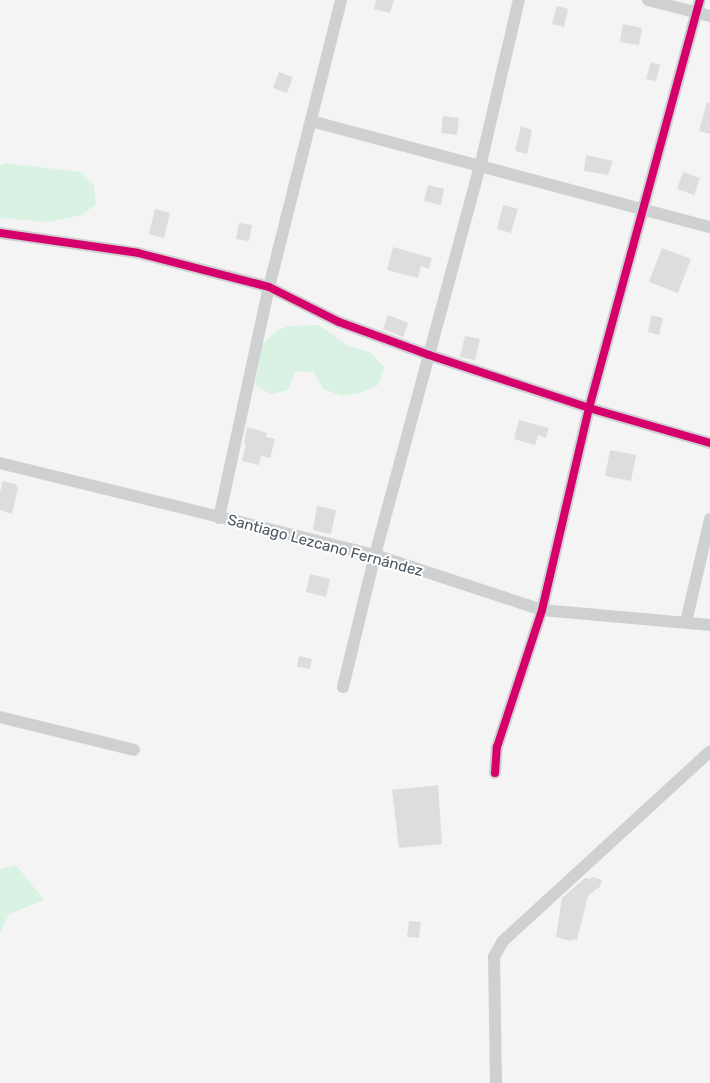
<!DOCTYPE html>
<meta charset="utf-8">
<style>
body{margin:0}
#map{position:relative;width:710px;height:1083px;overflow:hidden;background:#f4f4f4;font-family:Rubik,sans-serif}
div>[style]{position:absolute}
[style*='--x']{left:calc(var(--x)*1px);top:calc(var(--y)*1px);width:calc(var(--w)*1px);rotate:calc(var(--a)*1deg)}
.green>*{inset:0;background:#d9f2e3}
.building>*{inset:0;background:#ddddde}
.minor>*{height:12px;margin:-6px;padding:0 6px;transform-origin:6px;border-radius:6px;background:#ced0d2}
.cycleway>*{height:8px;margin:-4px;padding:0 4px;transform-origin:4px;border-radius:4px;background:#d6006c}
span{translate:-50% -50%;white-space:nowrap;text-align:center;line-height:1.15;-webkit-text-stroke:4px #fff;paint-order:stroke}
.street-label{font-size:15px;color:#4a5661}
</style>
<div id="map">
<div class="green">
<div style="clip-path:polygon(5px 163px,81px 172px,94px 185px,96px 204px,82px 215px,46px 222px,0 218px,0 165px)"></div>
<div style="clip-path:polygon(319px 325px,350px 347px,370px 352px,384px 367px,378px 385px,360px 393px,342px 396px,323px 389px,314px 372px,295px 371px,289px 389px,271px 395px,255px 384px,262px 345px,276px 331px,288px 326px)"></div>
<div style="clip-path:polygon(16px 865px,44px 900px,9px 914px,0 934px,0 869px)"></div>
</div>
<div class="building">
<div style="clip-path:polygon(376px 0,394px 0,390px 13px,374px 9px)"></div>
<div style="clip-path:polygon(557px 6px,568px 9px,564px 27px,552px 24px)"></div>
<div style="clip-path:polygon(623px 24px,642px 28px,639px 45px,620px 42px)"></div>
<div style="clip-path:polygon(651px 62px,660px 65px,656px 81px,646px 79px)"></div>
<div style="clip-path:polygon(279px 72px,293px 77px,287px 93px,273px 88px)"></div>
<div style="clip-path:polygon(707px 102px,710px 103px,710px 134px,699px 131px)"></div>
<div style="clip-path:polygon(443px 116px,459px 118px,457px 135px,441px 133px)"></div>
<div style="clip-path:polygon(521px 126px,532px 130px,527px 154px,515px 151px)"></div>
<div style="clip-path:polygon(586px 155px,613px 161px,608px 175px,584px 171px)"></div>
<div style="clip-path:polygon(683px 172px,700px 178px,694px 195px,677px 189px)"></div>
<div style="clip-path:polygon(428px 185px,444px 189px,441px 205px,424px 201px)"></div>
<div style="clip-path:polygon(503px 205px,518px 209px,511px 233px,497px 229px)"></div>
<div style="clip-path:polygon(155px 209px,170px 213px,164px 238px,149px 234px)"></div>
<div style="clip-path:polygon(239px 223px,252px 225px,249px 241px,236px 239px)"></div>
<div style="clip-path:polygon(393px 247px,432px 258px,429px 269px,421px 266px,418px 278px,387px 270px)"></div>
<div style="clip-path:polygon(662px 248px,691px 259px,678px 293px,649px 282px)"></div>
<div style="clip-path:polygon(388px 315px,408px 323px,403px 337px,383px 329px)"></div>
<div style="clip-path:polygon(651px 315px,663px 318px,659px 335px,648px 332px)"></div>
<div style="clip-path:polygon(465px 336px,480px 339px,475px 360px,460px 357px)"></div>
<div style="clip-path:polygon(519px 420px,549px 428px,546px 438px,538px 435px,535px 445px,514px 439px)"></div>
<div style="clip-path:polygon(247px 427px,267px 433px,266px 437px,275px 439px,270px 458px,261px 456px,259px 465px,242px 461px,246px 444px,244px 443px)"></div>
<div style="clip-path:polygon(610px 450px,636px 455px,631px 481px,605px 476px)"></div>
<div style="clip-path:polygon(3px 481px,15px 484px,18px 488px,12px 514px,0 510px,0 492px)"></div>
<div style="clip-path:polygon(317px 506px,336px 510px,331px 534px,313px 530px)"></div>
<div style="clip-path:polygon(310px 574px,330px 579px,326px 597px,306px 592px)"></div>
<div style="clip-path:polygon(299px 656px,312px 659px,310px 669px,297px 667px)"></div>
<div style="clip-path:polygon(438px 785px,442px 844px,399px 848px,392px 790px)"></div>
<div style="clip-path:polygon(592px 877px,602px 880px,599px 888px,596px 889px,588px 896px,577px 940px,573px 939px,571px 941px,556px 937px,562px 898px,585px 878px,590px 879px)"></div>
<div style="clip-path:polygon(409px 921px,421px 922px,419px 938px,407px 937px)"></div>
</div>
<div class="minor">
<div style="--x:648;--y:0;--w:64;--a:14.5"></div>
<div style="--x:311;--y:121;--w:413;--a:14.9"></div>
<div style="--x:0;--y:233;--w:139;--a:8.2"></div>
<div style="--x:138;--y:253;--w:135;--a:14.5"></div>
<div style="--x:269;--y:287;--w:78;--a:26.6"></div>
<div style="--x:339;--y:322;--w:96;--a:20.1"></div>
<div style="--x:429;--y:355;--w:169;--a:18.3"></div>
<div style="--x:589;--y:408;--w:126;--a:16.1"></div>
<div style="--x:0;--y:463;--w:386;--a:13.8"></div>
<div style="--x:375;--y:555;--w:176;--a:18.2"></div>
<div style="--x:542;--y:610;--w:169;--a:5.1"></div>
<div style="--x:219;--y:518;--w:236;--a:-77.8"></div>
<div style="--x:269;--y:287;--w:296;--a:-75.9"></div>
<div style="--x:686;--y:622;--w:106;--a:-76.9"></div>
<div style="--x:343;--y:687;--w:136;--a:-76.4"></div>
<div style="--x:375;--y:555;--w:402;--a:-74.9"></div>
<div style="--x:480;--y:167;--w:171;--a:-76.9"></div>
<div style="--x:0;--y:717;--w:138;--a:13.8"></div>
<div style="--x:495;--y:773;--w:26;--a:-86"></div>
<div style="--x:497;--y:747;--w:144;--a:-71.8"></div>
<div style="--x:542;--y:610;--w:207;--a:-76.9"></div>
<div style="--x:589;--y:408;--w:423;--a:-74.8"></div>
<div style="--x:496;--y:1083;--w:126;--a:-90.9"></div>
<div style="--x:494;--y:957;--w:18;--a:-61"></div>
<div style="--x:503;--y:941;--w:281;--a:-42.5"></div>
</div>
<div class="cycleway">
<div style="--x:0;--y:233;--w:139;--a:8.2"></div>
<div style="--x:138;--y:253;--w:135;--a:14.5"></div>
<div style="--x:269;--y:287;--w:78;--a:26.6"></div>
<div style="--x:339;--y:322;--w:96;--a:20.1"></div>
<div style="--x:429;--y:355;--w:169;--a:18.3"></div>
<div style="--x:589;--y:408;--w:126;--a:16.1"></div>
<div style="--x:495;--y:773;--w:26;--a:-86"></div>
<div style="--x:497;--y:747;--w:144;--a:-71.8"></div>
<div style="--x:542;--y:610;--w:207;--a:-76.9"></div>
<div style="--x:589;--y:408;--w:423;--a:-74.8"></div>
</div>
<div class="street-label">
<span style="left:325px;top:546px;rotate:15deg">Santiago Lezcano Fernández</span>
</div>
</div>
